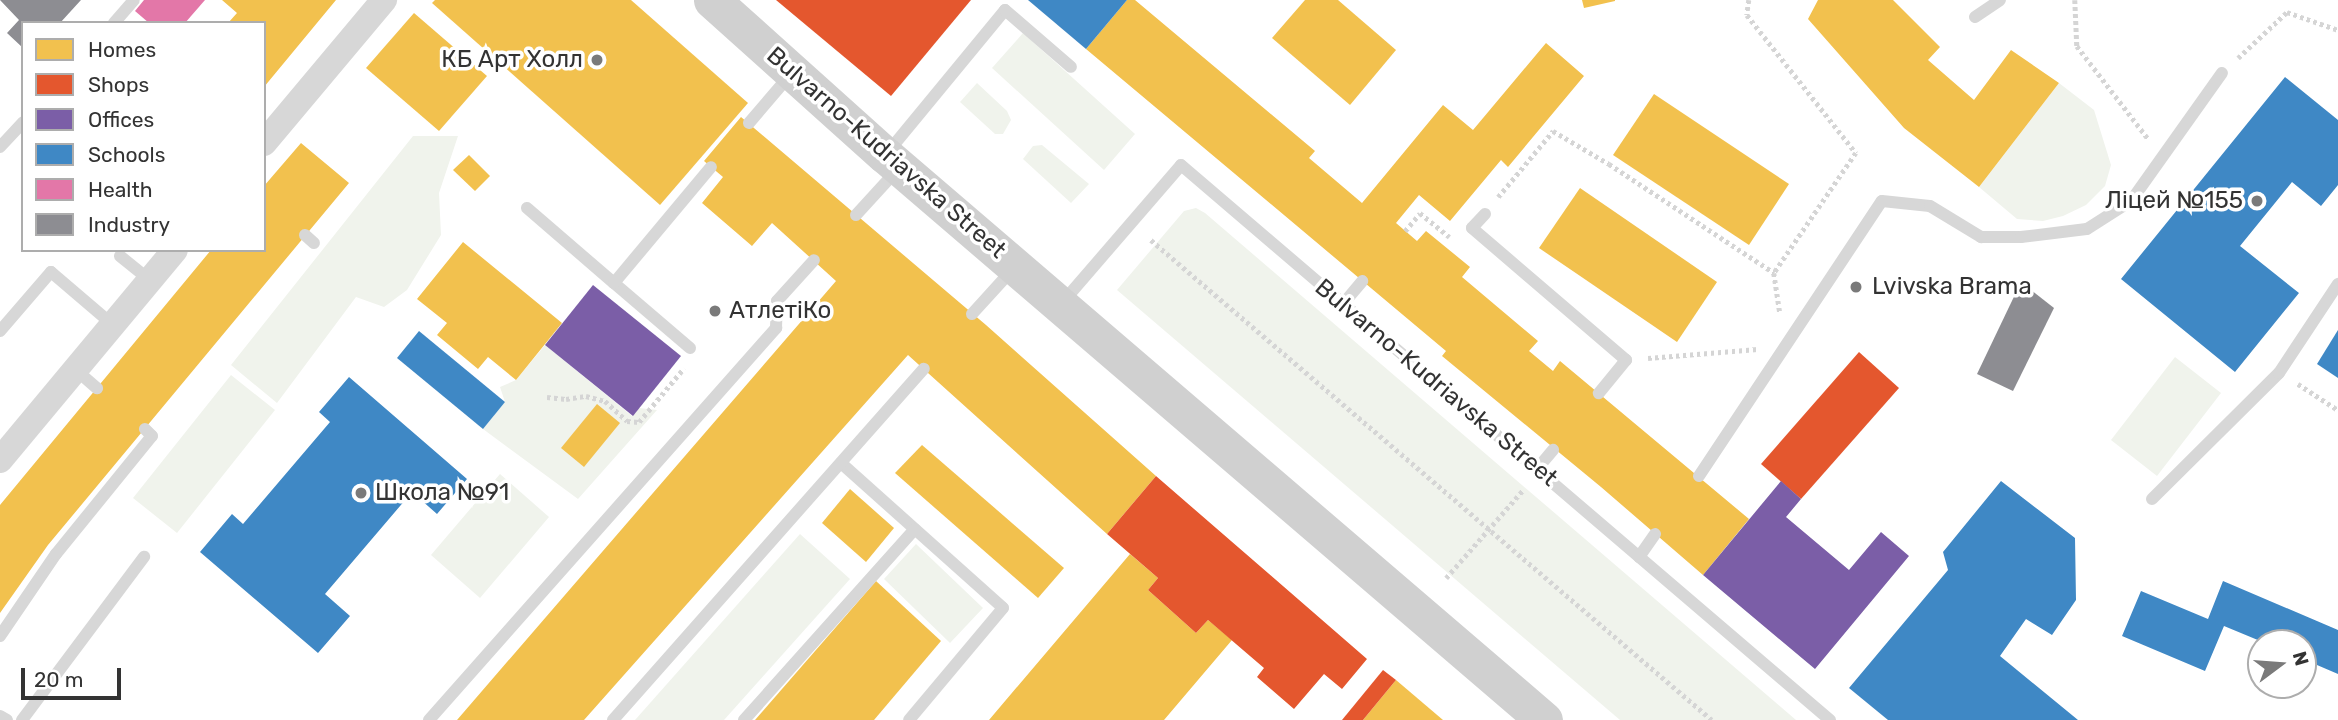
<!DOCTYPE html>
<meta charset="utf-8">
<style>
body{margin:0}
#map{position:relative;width:2338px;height:720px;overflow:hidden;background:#fff;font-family:Rubik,sans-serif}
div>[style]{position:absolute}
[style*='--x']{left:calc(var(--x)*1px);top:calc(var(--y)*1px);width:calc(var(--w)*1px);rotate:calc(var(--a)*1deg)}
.green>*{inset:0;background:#f0f3ec}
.homes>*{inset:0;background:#f2c14e}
.shops>*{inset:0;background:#e4572e}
.offices>*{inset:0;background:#7b5ea7}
.schools>*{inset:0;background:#3f88c5}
.health>*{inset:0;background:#e377a8}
.industry>*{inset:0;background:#8d8d92}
.path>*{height:4.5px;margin-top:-2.25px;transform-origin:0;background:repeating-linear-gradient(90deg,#d5d5d5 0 3.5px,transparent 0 7px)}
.service>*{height:12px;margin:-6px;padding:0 6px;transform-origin:6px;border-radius:6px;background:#d7d7d7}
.minor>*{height:26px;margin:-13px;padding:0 13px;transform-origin:13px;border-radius:13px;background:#d7d7d7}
.secondary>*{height:37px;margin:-18.5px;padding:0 18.5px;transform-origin:18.5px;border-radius:18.5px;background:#d0d0d0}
.dots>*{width:19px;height:19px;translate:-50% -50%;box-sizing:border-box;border:4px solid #fff;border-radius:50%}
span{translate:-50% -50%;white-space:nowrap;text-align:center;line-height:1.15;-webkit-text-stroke:7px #fff;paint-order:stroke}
.poi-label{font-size:24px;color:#333}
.right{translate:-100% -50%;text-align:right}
.left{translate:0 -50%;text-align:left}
.street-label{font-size:24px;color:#333}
.legend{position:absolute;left:21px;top:21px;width:245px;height:231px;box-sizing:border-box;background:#fff;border:2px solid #adadad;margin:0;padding:9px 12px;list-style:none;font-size:21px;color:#333}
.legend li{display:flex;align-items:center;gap:14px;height:35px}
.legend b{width:35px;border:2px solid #adadad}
.north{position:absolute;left:2247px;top:629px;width:70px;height:70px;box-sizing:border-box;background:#fff;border:2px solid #adadad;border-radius:50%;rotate:74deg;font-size:19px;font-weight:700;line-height:28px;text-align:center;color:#333}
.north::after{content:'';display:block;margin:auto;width:24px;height:32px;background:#7a7a7a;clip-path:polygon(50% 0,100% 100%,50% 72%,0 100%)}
.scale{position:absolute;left:21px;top:668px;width:100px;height:32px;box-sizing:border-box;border:4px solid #333;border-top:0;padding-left:9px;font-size:21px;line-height:24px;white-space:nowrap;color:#333;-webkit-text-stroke:5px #fff;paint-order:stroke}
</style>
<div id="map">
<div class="green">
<div style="clip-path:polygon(1023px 33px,1135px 134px,1104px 170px,992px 68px)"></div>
<div style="clip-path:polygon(977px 83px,1007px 111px,1011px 120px,1003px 134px,995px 134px,960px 102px)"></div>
<div style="clip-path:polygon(2059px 83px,2094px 110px,2111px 165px,2105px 186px,2086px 205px,2063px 216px,2043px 221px,2017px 219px,1979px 187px)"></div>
<div style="clip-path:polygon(413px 136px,458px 136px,439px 193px,441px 235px,407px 290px,384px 307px,356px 297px,277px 403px,231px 365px)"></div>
<div style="clip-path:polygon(1042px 145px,1089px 184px,1071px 203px,1023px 159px,1033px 146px)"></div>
<div style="clip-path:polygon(1196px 208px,1205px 213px,1796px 720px,1620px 720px,1117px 290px,1184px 211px)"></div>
<div style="clip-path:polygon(545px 345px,632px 416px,639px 408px,657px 410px,578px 499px,483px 429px,505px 402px,500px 387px,516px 380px)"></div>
<div style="clip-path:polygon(2175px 357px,2221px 393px,2157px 476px,2111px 440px)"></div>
<div style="clip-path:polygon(231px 375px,275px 410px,177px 533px,133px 498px)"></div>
<div style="clip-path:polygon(500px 474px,549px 517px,480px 598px,431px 555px)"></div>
<div style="clip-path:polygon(800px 534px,850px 579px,724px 720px,635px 720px)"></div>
<div style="clip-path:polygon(916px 544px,983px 608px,950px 643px,884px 579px)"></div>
</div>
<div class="homes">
<div style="clip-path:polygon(222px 0,336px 0,264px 87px,264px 23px,228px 23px,237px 13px)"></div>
<div style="clip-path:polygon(435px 0,631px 0,748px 103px,660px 205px,432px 3px)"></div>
<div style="clip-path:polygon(1127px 0,1135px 0,1315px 151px,1309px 158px,1362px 203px,1443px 105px,1473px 130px,1546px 43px,1584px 76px,1508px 167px,1501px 160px,1450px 221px,1419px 195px,1396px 223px,1417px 241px,1426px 231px,1470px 267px,1462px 277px,1538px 341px,1529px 351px,1553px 371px,1560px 361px,1749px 519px,1703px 575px,1601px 487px,1442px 356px,1446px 351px,1086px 49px)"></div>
<div style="clip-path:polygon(1305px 0,1338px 0,1396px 50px,1350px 105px,1272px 38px)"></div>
<div style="clip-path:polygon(1582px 0,1615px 0,1615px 1px,1584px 8px)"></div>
<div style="clip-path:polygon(1818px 0,1893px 0,1940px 47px,1928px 60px,1974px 100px,2011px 50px,2059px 83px,1979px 187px,1904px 128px,1808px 19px)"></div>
<div style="clip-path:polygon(414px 13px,487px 76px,439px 131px,366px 68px)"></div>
<div style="clip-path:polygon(1654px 94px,1789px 184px,1749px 245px,1613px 155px)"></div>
<div style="clip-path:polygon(741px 117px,986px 325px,1156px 476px,1107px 534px,908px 355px,584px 720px,457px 720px,836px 281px,772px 223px,752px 246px,702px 203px,723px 177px,704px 161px)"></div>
<div style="clip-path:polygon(301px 143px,349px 183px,48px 545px,0 613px,0 505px,211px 250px,264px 250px,264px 186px)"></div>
<div style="clip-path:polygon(469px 155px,490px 176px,475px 191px,453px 170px)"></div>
<div style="clip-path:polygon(1580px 188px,1717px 282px,1677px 342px,1539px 248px)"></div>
<div style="clip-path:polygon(463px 242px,562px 323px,516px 380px,488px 357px,478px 369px,437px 335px,447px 323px,417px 299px)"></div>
<div style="clip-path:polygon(597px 404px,620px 423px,584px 467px,561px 448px)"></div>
<div style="clip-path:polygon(922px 445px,1064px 568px,1038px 598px,895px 473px)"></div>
<div style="clip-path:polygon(850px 489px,894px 528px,866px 562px,822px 523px)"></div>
<div style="clip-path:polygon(1130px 554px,1158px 578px,1148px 590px,1196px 633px,1208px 620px,1232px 640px,1164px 720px,989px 720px)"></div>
<div style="clip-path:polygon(876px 581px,941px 641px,874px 720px,755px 720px)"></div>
<div style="clip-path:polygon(1396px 680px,1443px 720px,1363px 720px)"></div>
</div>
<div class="shops">
<div style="clip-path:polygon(776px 0,971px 0,891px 96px)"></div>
<div style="clip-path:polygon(1859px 352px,1899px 388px,1801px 499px,1761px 464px)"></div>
<div style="clip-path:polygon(1156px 476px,1367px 659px,1342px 689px,1324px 674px,1294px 709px,1257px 677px,1264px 668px,1208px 620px,1196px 633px,1148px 590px,1158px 578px,1107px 534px)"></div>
<div style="clip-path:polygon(1383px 670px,1396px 680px,1363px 720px,1342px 720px)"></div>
</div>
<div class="offices">
<div style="clip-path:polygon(593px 285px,681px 356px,633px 416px,545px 345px)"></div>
<div style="clip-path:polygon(1781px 481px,1801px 499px,1786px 517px,1849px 570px,1881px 532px,1909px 556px,1815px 669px,1703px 575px)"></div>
</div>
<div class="schools">
<div style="clip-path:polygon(1028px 0,1127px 0,1086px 49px)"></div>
<div style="clip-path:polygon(2285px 77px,2338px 120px,2338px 185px,2321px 206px,2292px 182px,2240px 246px,2299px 293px,2235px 372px,2121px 279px)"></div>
<div style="clip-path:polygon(2338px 330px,2338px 378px,2317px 364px)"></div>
<div style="clip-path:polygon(419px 331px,505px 402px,483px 429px,397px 358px)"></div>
<div style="clip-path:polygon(349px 377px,467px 479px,437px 514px,412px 492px,325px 594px,350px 616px,318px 653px,200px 552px,232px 514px,243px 524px,330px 422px,319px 412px)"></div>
<div style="clip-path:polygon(2001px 481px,2075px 538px,2076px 600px,2052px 635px,2026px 619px,2000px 656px,2078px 720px,1888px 720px,1849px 688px,1948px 570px,1943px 552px)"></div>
<div style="clip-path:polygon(2223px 581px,2338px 630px,2338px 674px,2303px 659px,2303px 643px,2265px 643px,2224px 626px,2205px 671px,2122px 636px,2141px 591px,2208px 619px)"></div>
</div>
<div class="health">
<div style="clip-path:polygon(144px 0,205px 0,185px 23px,149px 23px,135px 11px)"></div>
</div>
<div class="industry">
<div style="clip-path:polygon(0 0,81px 0,60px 23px,23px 23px,23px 48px,7px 33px,19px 20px)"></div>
<div style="clip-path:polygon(2021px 282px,2054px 308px,2013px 391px,1977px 374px)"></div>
</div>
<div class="path">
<div style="--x:1749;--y:0;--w:15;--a:98"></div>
<div style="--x:1747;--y:15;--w:176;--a:51.7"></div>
<div style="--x:1856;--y:153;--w:145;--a:124.3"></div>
<div style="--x:1774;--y:273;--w:40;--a:81.5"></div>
<div style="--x:2075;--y:0;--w:46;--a:87.5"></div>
<div style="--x:2077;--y:46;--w:118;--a:52.5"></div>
<div style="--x:2238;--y:58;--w:67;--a:-43.2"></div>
<div style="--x:2287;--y:12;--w:54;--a:19.4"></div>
<div style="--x:1498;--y:197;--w:86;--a:-50.2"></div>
<div style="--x:1553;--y:131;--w:65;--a:30.5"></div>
<div style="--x:1609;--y:164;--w:198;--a:33.4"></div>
<div style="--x:1405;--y:231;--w:23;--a:-50"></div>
<div style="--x:1420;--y:213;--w:38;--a:39"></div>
<div style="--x:1151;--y:240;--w:738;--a:40.55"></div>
<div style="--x:1648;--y:358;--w:110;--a:-4.7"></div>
<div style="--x:2298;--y:384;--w:48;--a:33"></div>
<div style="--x:547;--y:397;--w:19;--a:6"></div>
<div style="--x:566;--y:399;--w:20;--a:-9"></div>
<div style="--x:586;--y:396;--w:20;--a:15"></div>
<div style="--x:605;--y:401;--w:30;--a:42"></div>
<div style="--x:627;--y:421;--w:12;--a:5"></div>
<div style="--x:639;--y:422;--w:70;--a:-50.2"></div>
<div style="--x:1446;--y:578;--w:118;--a:-48.8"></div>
</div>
<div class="service">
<div style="--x:1975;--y:17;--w:30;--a:-34"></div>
<div style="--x:114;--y:23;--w:30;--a:-49"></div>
<div style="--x:749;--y:123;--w:63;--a:-49.5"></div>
<div style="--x:0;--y:147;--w:34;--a:-47"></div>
<div style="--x:888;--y:152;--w:184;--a:-50.5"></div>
<div style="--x:1005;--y:10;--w:87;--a:40.8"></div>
<div style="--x:527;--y:208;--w:115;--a:40.8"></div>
<div style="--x:1485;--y:214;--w:19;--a:133"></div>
<div style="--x:1472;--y:228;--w:203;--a:40.6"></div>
<div style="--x:1626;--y:360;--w:43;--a:129.3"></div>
<div style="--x:856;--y:215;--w:62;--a:-47.6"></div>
<div style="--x:305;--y:235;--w:12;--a:42"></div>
<div style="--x:120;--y:256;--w:38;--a:39"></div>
<div style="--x:1062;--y:303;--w:182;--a:-49.2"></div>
<div style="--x:1181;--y:165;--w:854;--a:40.54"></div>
<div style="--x:1343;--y:304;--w:30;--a:-50"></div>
<div style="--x:972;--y:314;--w:61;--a:-47.7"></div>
<div style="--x:0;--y:331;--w:78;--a:-49.2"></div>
<div style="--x:51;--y:272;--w:82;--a:40.5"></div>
<div style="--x:690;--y:348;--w:100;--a:-139.5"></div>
<div style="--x:614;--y:283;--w:151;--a:-50.1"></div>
<div style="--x:76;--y:370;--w:28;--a:41"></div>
<div style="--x:841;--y:463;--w:217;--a:41.8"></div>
<div style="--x:1003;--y:608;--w:146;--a:130"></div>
<div style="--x:1537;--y:469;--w:25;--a:-50"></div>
<div style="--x:1699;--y:476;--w:330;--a:-56.4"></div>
<div style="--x:1882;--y:201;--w:48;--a:5.9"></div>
<div style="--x:1930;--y:206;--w:60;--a:31.3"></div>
<div style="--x:1981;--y:237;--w:40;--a:0"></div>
<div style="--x:2021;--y:237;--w:66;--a:-6.9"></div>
<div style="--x:2087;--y:229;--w:52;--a:-32.5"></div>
<div style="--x:2131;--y:201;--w:157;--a:-54.6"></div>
<div style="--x:2152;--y:499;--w:179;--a:-44.8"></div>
<div style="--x:2279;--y:373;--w:107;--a:-56.5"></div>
<div style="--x:1639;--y:557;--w:28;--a:-55"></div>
<div style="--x:0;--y:636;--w:99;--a:-55.7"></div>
<div style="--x:56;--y:554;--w:152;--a:-50.9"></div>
<div style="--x:152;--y:436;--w:10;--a:-135"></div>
<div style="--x:0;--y:716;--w:8;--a:30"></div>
<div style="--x:22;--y:720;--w:204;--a:-53.2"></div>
<div style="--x:429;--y:720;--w:524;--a:-48.48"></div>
<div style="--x:776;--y:328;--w:27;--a:-88"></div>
<div style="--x:777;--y:301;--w:55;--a:-47.9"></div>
<div style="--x:613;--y:720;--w:469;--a:-48.5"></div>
<div style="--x:744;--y:720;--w:256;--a:-48.2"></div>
</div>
<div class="minor">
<div style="--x:264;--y:143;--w:187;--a:-50"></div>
<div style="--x:0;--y:460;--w:273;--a:-50.2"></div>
</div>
<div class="secondary">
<div style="--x:712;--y:0;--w:232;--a:41.9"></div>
<div style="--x:885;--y:155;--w:868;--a:40.61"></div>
</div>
<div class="dots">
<div style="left:597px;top:60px;background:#7a7a7a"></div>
<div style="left:2257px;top:201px;background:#7a7a7a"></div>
<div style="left:1856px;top:287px;background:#7a7a7a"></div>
<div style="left:715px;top:311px;background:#7a7a7a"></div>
<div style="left:361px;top:493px;background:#7a7a7a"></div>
</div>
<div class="poi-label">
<span class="right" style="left:583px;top:60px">КБ Арт Холл</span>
<span class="right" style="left:2243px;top:201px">Ліцей №155</span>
<span class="left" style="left:1872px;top:287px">Lvivska Brama</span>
<span class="left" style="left:729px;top:311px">АтлетіКо</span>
<span class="left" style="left:375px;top:493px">Школа №91</span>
</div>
<div class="street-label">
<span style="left:886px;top:153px;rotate:41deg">Bulvarno-Kudriavska Street</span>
<span style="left:1436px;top:383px;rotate:40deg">Bulvarno-Kudriavska Street</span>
</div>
<ul class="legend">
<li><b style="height:19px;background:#f2c14e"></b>Homes</li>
<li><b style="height:19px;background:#e4572e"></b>Shops</li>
<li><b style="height:19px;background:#7b5ea7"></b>Offices</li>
<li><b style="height:19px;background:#3f88c5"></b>Schools</li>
<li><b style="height:19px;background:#e377a8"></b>Health</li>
<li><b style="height:19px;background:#8d8d92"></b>Industry</li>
</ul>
<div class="north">N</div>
<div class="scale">20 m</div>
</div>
